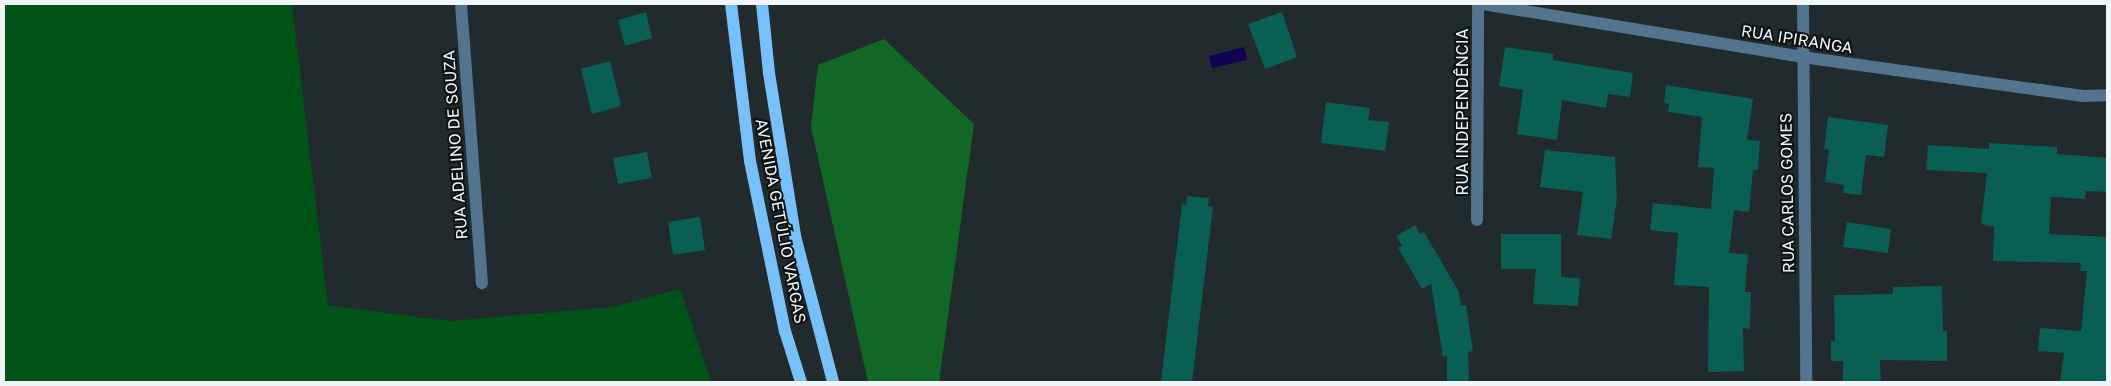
<!DOCTYPE html>
<meta charset="utf-8">
<style>
body{margin:0}
#map{position:relative;width:2111px;height:386px;overflow:hidden;background:#212a2c;font-family:"Golos Text",sans-serif}
div>[style]{position:absolute}
[style*='--x']{left:calc(var(--x)*1px);top:calc(var(--y)*1px);width:calc(var(--w)*1px);rotate:calc(var(--a)*1deg)}
.green>*{inset:0;background:#005316}
.forest>*{inset:0;background:#116824}
.water>*{inset:0;background:#100252}
.building>*{inset:0;background:#095f52}
.minor>*{height:12px;margin:-6px;padding:0 6px;transform-origin:6px;border-radius:6px;background:#52748f}
.major>*{height:12px;margin:-6px;padding:0 6px;transform-origin:6px;border-radius:6px;background:#77c0f9}
span{translate:-50% -50%;white-space:nowrap;text-align:center;line-height:1.15;-webkit-text-stroke:4px #0e1212;paint-order:stroke}
.street-label{font-size:16px;color:#f0f6f7}
.frame{position:absolute;inset:0;border:5px solid #f0f6f7;pointer-events:none}
</style>
<div id="map">
<div class="green">
<div style="clip-path:polygon(4px 4px,292px 4px,328px 305px,449px 321px,612px 307px,680px 289px,711px 382px,4px 382px)"></div>
</div>
<div class="forest">
<div style="clip-path:polygon(884px 39px,974px 124px,939px 382px,868px 382px,811px 127px,818px 65px)"></div>
</div>
<div class="water">
<div style="clip-path:polygon(1244px 47px,1247px 60px,1212px 68px,1209px 56px)"></div>
</div>
<div class="building">
<div style="clip-path:polygon(646px 12px,652px 38px,625px 46px,618px 20px)"></div>
<div style="clip-path:polygon(1282px 12px,1297px 57px,1265px 69px,1248px 24px)"></div>
<div style="clip-path:polygon(1505px 47px,1553px 54px,1553px 60px,1633px 73px,1630px 97px,1608px 94px,1606px 108px,1562px 100px,1557px 140px,1517px 134px,1523px 90px,1499px 86px)"></div>
<div style="clip-path:polygon(610px 61px,621px 106px,592px 114px,581px 69px)"></div>
<div style="clip-path:polygon(1666px 85px,1753px 99px,1747px 140px,1760px 141px,1758px 170px,1753px 170px,1749px 212px,1734px 210px,1729px 253px,1748px 254px,1745px 292px,1751px 292px,1750px 329px,1743px 328px,1744px 371px,1708px 372px,1709px 287px,1674px 285px,1678px 233px,1650px 230px,1653px 203px,1711px 209px,1714px 168px,1698px 167px,1702px 117px,1668px 112px,1669px 104px,1664px 103px)"></div>
<div style="clip-path:polygon(1326px 102px,1370px 108px,1368px 120px,1389px 122px,1385px 151px,1321px 143px)"></div>
<div style="clip-path:polygon(1828px 117px,1888px 125px,1884px 157px,1866px 155px,1861px 195px,1843px 193px,1844px 185px,1825px 182px,1829px 150px,1824px 149px)"></div>
<div style="clip-path:polygon(1989px 143px,2057px 147px,2057px 154px,2107px 158px,2107px 192px,2086px 191px,2085px 199px,2051px 197px,2049px 234px,2107px 237px,2107px 382px,2060px 382px,2064px 353px,2038px 351px,2040px 328px,2081px 331px,2087px 271px,2080px 271px,2081px 263px,1993px 261px,1994px 227px,1981px 224px,1987px 173px,1926px 170px,1928px 145px,1989px 149px)"></div>
<div style="clip-path:polygon(1545px 150px,1615px 157px,1617px 198px,1611px 239px,1577px 235px,1583px 192px,1540px 187px)"></div>
<div style="clip-path:polygon(647px 152px,652px 178px,618px 184px,613px 158px)"></div>
<div style="clip-path:polygon(1187px 196px,1209px 198px,1208px 206px,1213px 207px,1192px 382px,1161px 382px,1182px 204px,1186px 205px)"></div>
<div style="clip-path:polygon(700px 217px,705px 250px,673px 255px,668px 222px)"></div>
<div style="clip-path:polygon(1847px 222px,1891px 229px,1888px 253px,1843px 247px)"></div>
<div style="clip-path:polygon(1415px 225px,1420px 234px,1424px 232px,1459px 292px,1461px 306px,1466px 305px,1473px 351px,1468px 352px,1469px 382px,1447px 382px,1447px 356px,1443px 357px,1431px 284px,1422px 289px,1398px 248px,1402px 246px,1396px 236px)"></div>
<div style="clip-path:polygon(1501px 234px,1561px 234px,1561px 277px,1580px 278px,1578px 306px,1533px 304px,1536px 269px,1501px 269px)"></div>
<div style="clip-path:polygon(1942px 286px,1943px 331px,1947px 331px,1947px 361px,1880px 360px,1881px 382px,1843px 382px,1843px 361px,1831px 361px,1831px 341px,1835px 341px,1834px 295px,1893px 294px,1893px 287px)"></div>
</div>
<div class="minor">
<div style="--x:461;--y:4;--w:280;--a:85.7"></div>
<div style="--x:1483;--y:4;--w:323;--a:9.4"></div>
<div style="--x:1802;--y:57;--w:284;--a:7.9"></div>
<div style="--x:2083;--y:96;--w:24;--a:-2"></div>
<div style="--x:1803;--y:4;--w:378;--a:89.5"></div>
<div style="--x:1477;--y:220;--w:216;--a:-89.7"></div>
</div>
<div class="major">
<div style="--x:731;--y:4;--w:158;--a:83.1"></div>
<div style="--x:750;--y:161;--w:174;--a:78.4"></div>
<div style="--x:785;--y:331;--w:53;--a:72.6"></div>
<div style="--x:762;--y:4;--w:69;--a:84.2"></div>
<div style="--x:769;--y:73;--w:165;--a:80.9"></div>
<div style="--x:795;--y:236;--w:151;--a:75.4"></div>
</div>
<div class="street-label">
<span style="left:1797px;top:39px;rotate:9deg">RUA IPIRANGA</span>
<span style="left:1462px;top:112px;rotate:-90deg">RUA INDEPENDÊNCIA</span>
<span style="left:455px;top:145px;rotate:-94deg">RUA ADELINO DE SOUZA</span>
<span style="left:1787px;top:193px;rotate:-91deg">RUA CARLOS GOMES</span>
<span style="left:781px;top:221px;rotate:79deg">AVENIDA GETÚLIO VARGAS</span>
</div>
<div class="frame"></div>
</div>
